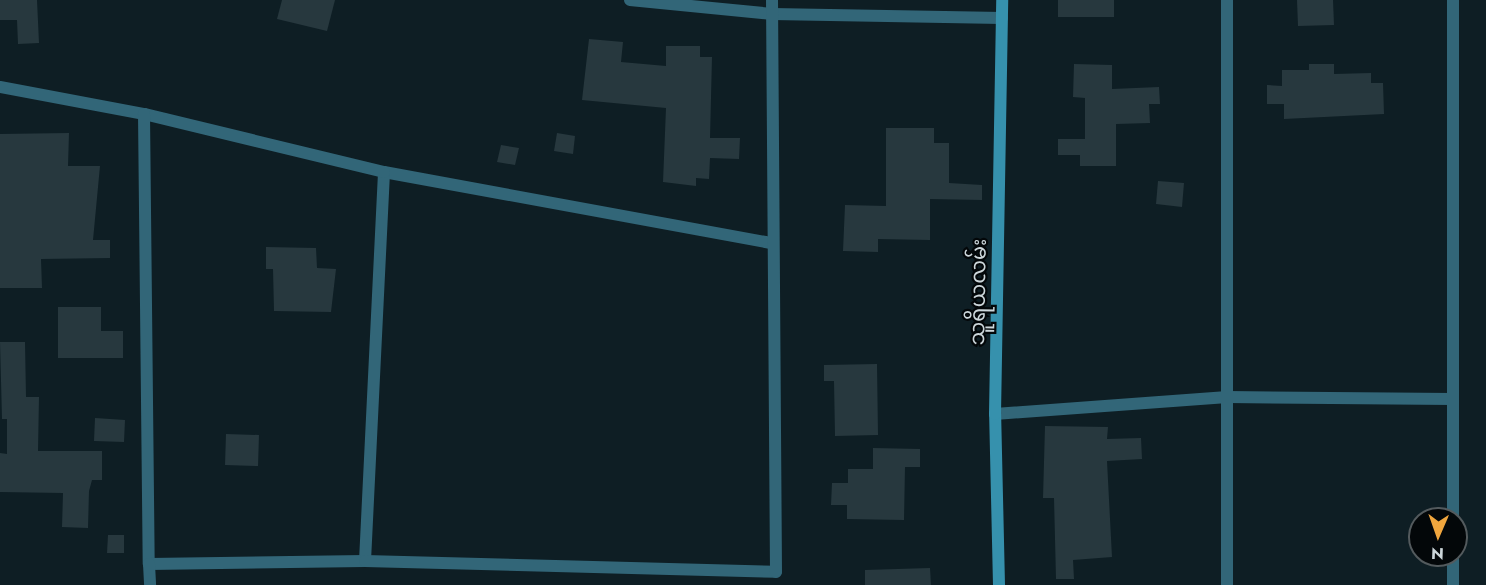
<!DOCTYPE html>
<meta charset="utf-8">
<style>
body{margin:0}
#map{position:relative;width:1486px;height:585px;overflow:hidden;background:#0e1e24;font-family:Jost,"Noto Sans Myanmar",sans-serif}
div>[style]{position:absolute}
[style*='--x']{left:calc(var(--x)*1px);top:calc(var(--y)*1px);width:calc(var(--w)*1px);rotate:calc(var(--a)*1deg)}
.building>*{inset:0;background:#27383e}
.street>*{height:12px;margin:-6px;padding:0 6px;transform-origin:6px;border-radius:6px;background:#326678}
.secondary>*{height:12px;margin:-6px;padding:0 6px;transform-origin:6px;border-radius:6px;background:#3691ad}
span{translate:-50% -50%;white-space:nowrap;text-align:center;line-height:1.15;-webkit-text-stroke:4.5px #030709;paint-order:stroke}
.street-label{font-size:21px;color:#ccd6da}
.north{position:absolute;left:1408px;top:507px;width:60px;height:60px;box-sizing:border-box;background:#030709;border:2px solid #535a5d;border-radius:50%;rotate:182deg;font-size:16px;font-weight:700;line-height:24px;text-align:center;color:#ccd6da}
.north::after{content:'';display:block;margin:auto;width:21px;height:27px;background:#f0a63e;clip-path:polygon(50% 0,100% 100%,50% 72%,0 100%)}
</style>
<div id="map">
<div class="building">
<div style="clip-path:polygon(0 0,37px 0,39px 43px,18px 44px,17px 20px,0 20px)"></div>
<div style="clip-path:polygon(282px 0,335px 0,327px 31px,277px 19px)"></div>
<div style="clip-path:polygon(1058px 0,1114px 0,1114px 17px,1058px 17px)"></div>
<div style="clip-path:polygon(1297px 0,1333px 0,1334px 25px,1298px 26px)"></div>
<div style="clip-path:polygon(589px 39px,623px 42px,621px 62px,666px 66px,666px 46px,700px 46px,700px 57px,712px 57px,710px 138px,740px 138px,739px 159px,710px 158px,709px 179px,696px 178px,696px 186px,663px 182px,666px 108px,582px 100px)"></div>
<div style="clip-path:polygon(1074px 64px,1112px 65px,1112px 89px,1159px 87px,1160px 104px,1149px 104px,1150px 123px,1116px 124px,1116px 166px,1080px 166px,1080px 155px,1058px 155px,1058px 139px,1085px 139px,1085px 98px,1073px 97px)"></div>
<div style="clip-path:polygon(1309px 64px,1334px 64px,1334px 74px,1371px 73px,1371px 83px,1383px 83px,1384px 114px,1284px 119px,1284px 104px,1267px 104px,1267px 85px,1282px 86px,1282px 70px,1309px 70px)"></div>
<div style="clip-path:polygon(886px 128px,934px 128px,934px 143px,949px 143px,949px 183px,982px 185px,982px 200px,930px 199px,930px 240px,878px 239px,878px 252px,843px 251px,845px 205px,886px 206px)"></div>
<div style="clip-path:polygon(69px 133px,68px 166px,100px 166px,93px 240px,110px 240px,110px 258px,41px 259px,42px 288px,0 288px,0 134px)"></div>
<div style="clip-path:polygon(557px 133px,575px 136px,573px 154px,554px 151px)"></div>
<div style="clip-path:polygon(501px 145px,519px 148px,515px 165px,497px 162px)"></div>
<div style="clip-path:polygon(1158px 181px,1184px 183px,1182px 207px,1156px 204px)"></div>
<div style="clip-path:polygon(266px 247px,316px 248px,317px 268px,336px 269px,331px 312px,274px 311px,273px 269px,266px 269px)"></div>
<div style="clip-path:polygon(58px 307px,101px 307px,101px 331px,123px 331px,123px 358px,58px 358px)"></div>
<div style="clip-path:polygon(0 342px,25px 342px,26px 397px,39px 397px,38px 451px,102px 451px,102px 480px,92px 480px,89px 491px,88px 528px,62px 527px,63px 493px,0 492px,0 453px,7px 454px,7px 419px,2px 419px)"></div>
<div style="clip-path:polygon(877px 364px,878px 435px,835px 436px,834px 381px,824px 381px,824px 365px)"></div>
<div style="clip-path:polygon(95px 418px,125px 420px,124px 442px,94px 441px)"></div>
<div style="clip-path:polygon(1045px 426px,1108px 427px,1107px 439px,1141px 438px,1142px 459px,1107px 461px,1112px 557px,1073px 560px,1074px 579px,1056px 579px,1054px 498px,1043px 498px)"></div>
<div style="clip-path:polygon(226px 434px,259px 435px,258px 466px,225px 465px)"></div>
<div style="clip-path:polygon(873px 448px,920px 449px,920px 467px,905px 467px,904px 520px,847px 519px,847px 505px,831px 505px,832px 483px,848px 483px,848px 469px,873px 469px)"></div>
<div style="clip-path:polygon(108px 535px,124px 535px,124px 553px,107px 553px)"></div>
<div style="clip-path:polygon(930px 568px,931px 585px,865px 585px,865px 570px)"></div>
</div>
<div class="street">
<div style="--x:630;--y:0;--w:143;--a:5.6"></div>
<div style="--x:772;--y:14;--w:230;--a:1"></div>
<div style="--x:0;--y:87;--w:147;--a:10.6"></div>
<div style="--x:384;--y:172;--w:392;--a:10.4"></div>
<div style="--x:995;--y:414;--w:233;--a:-4.2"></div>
<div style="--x:1227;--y:397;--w:226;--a:0.5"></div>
<div style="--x:1453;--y:519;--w:519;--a:-90"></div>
<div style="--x:365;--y:561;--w:389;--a:-87.2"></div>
<div style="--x:384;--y:172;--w:247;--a:-166.4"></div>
<div style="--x:144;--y:114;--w:450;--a:89.4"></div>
<div style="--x:149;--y:564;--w:216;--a:-0.8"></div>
<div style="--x:365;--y:561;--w:411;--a:1.5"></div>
<div style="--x:776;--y:572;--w:572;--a:-90.4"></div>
<div style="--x:149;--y:564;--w:21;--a:87"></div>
<div style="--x:1227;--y:585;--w:585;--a:-90"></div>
<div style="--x:1453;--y:585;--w:30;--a:-90"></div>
</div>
<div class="secondary">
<div style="--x:999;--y:585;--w:171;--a:-91.3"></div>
<div style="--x:995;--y:414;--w:414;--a:-89"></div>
</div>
<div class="street-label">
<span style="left:978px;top:292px;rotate:-89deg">သူရိယလမ်း</span>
</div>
<div class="north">N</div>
</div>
